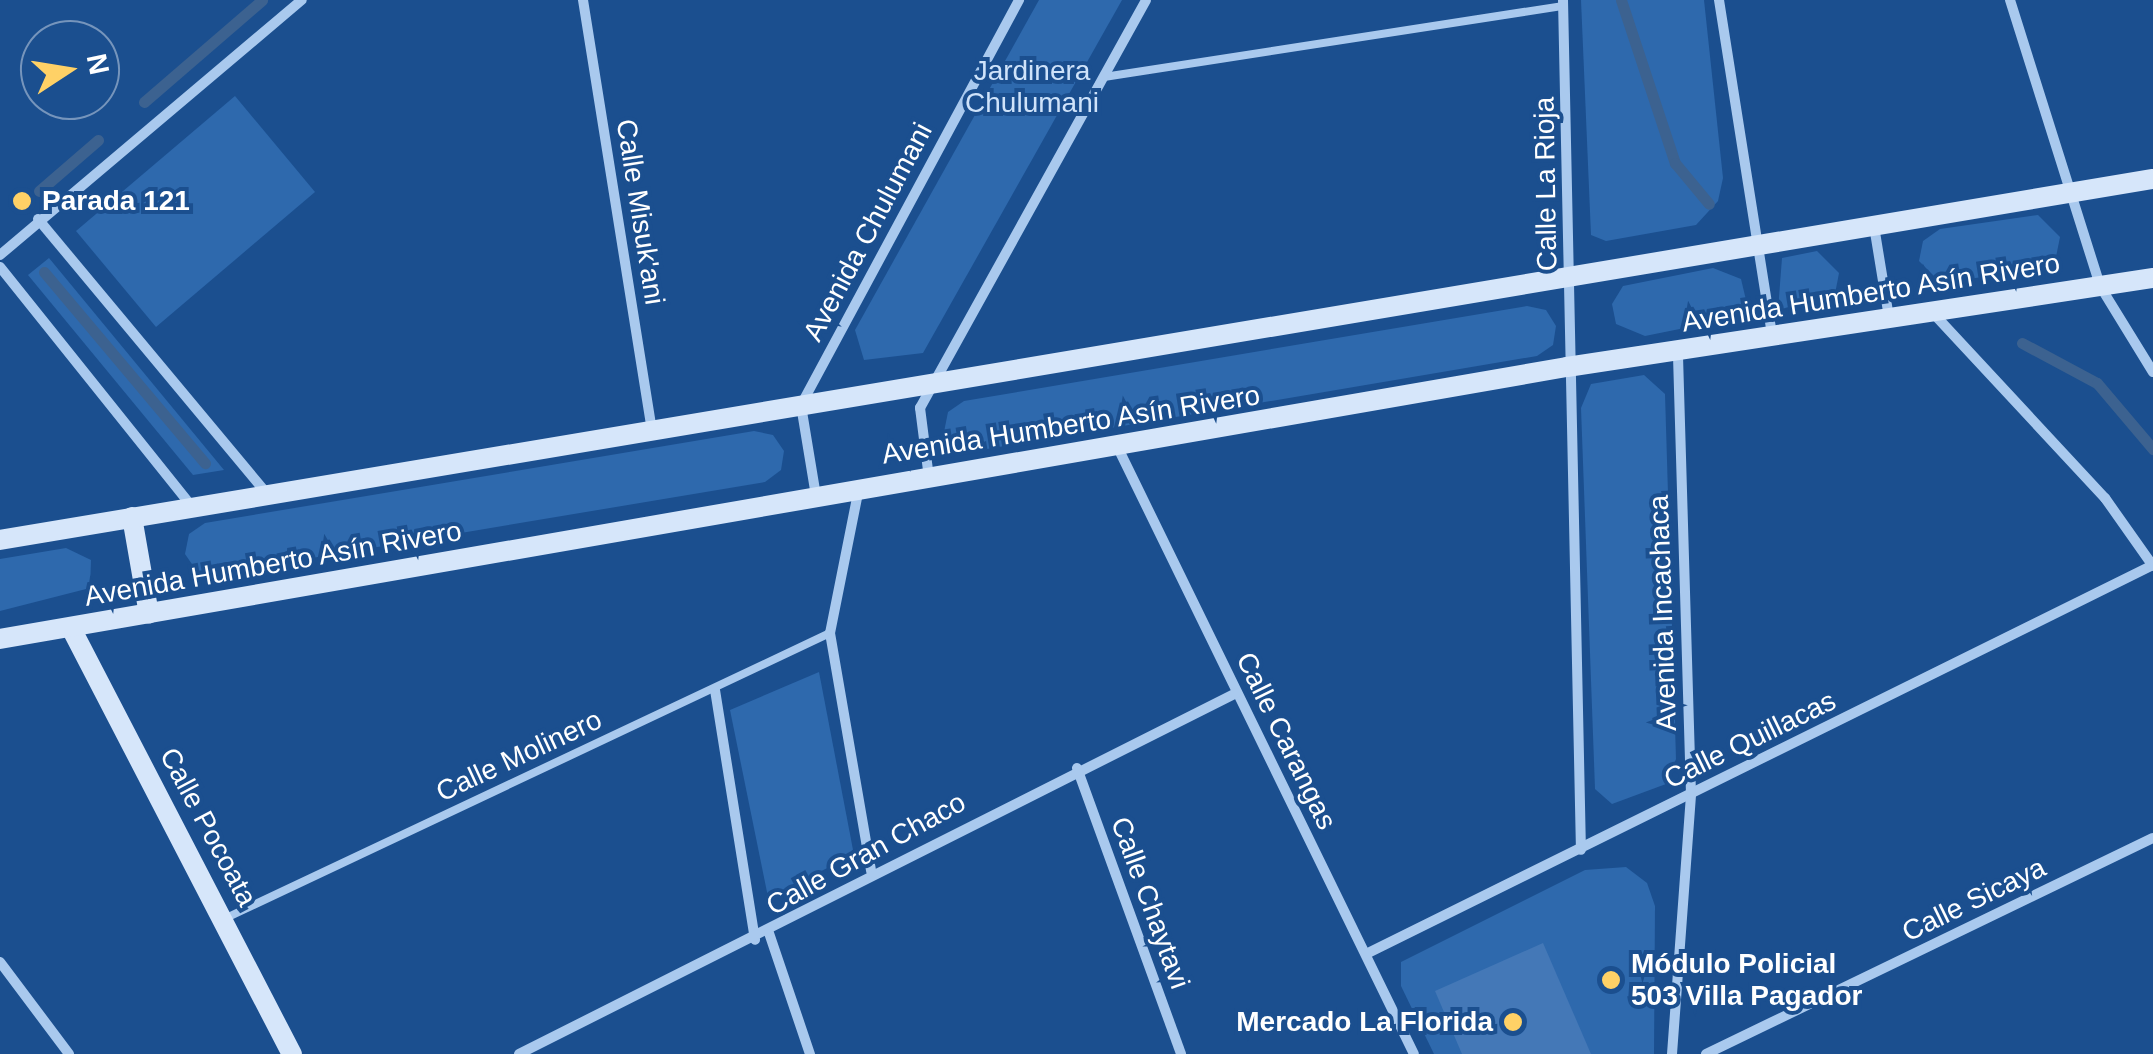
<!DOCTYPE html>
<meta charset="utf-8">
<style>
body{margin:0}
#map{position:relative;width:2153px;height:1054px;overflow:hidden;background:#1b4f8f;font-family:Arial,sans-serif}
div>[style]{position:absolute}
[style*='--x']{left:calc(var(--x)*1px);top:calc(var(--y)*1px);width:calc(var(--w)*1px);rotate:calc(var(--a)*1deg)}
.green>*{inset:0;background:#2e69ad}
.stream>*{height:11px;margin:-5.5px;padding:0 5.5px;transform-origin:5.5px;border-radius:5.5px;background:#3c6290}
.building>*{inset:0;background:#4478b7}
.lane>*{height:8px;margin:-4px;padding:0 4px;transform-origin:4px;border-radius:4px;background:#a9c9ee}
.street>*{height:10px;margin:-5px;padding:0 5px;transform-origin:5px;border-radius:5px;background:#a9c9ee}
.secondary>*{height:20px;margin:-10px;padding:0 10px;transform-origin:10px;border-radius:10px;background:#d6e6fa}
.dots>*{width:28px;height:28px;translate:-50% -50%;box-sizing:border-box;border:5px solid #1b4f8f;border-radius:50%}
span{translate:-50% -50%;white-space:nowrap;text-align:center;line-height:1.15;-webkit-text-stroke:8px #1b4f8f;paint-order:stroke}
.park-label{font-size:28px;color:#cfe3fa}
.street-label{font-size:28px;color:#fff}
.poi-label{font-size:28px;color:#fff;font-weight:700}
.left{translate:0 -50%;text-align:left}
.right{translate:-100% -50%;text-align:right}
.north{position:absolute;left:20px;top:20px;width:100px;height:100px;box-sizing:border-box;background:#1b4f8f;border:2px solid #7695bc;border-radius:50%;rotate:78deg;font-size:28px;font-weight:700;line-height:40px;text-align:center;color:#fff}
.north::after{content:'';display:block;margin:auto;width:35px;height:45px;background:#ffd166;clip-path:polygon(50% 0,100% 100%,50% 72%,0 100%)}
</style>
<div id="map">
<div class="green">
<div style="clip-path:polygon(1039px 0,1122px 0,923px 353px,864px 360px,855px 330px)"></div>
<div style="clip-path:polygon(1581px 0,1704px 0,1723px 178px,1718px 201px,1696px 225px,1606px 241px,1591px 235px)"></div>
<div style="clip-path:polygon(235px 96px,315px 192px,156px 327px,76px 231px)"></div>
<div style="clip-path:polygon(2038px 215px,2060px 237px,2056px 257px,2038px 269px,1941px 283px,1919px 261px,1923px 241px,1940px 229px)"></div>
<div style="clip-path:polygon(1817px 251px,1839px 273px,1835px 294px,1778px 310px,1782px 258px)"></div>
<div style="clip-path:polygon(49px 258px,224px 470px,193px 475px,28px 275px)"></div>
<div style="clip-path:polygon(1713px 268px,1741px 279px,1746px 300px,1734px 318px,1645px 336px,1616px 324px,1612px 304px,1623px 286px)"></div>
<div style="clip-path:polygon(1527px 306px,1546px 310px,1556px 326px,1553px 345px,1537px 356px,975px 451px,955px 448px,944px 432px,948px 412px,964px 401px)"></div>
<div style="clip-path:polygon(1644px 375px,1665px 394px,1676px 759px,1666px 784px,1612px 804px,1595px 789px,1581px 408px,1591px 384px)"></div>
<div style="clip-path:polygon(754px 431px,773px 435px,784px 451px,781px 470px,765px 482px,216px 574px,196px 570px,185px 554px,189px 534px,205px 523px)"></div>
<div style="clip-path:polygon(66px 548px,91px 560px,90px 588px,0 611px,0 559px)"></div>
<div style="clip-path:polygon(819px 672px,854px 855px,768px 897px,730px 710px)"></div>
<div style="clip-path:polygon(1626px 867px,1647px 883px,1655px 906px,1654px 1054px,1434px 1054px,1401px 986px,1401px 962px,1585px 870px)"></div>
</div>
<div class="stream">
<div style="--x:1621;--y:0;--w:172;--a:71.7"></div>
<div style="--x:1675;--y:163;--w:53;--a:50.3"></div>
<div style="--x:144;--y:102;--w:156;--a:-40.8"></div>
<div style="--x:39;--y:191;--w:78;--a:-40.8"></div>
<div style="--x:44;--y:272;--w:250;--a:49.9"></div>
<div style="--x:2022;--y:343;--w:85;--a:28.1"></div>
<div style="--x:2097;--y:383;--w:87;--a:49.7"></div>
</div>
<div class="building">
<div style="clip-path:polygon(1543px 943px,1591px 1054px,1462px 1054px,1435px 991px)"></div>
</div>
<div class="lane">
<div style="--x:1104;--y:77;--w:465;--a:-8.8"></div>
<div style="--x:226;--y:918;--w:668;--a:-25.26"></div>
</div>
<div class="street">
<div style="--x:583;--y:0;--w:437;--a:80.9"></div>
<div style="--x:1563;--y:0;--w:850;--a:88.79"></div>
<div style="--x:1719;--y:0;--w:340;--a:81"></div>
<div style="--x:2010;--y:0;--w:300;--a:72.5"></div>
<div style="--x:2100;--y:286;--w:101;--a:58.4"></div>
<div style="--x:38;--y:219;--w:358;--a:50.2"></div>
<div style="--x:1874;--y:226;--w:93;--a:80.7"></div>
<div style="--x:0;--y:255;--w:395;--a:-40.2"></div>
<div style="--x:0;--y:267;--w:307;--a:51.3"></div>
<div style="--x:1933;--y:313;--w:253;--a:47.1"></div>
<div style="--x:2105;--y:498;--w:83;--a:54.8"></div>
<div style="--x:1118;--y:448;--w:674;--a:63.97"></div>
<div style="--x:929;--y:478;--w:71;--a:-97.3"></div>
<div style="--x:920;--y:408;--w:466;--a:-61"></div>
<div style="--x:859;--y:488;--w:148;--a:101.3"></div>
<div style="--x:830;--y:633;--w:242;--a:80.2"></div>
<div style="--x:816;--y:496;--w:92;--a:-99.4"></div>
<div style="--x:801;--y:405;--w:460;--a:-61.7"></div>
<div style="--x:715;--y:690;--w:253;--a:80.9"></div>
<div style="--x:1077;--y:768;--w:304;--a:70"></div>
<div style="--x:769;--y:933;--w:128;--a:71.3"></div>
<div style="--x:1366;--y:954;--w:878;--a:-26.3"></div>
<div style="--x:0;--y:962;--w:115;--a:53.1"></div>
<div style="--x:519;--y:1054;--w:803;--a:-26.72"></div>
<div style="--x:1672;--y:1054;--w:261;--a:-85.8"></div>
<div style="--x:1691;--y:794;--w:443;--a:-91.7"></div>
<div style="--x:1706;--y:1054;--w:496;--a:-25.8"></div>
</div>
<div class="secondary">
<div style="--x:132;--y:517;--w:98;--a:80.1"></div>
<div style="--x:0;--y:540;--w:2183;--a:-9.52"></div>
<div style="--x:71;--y:628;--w:480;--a:62.6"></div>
<div style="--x:0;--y:639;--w:1590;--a:-9.85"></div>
<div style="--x:1567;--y:367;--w:593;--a:-8.64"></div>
</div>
<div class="dots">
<div style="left:22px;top:201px;background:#ffd166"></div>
<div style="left:1611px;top:980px;background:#ffd166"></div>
<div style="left:1513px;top:1022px;background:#ffd166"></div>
</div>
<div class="park-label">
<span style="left:1032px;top:87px">Jardinera<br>Chulumani</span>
</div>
<div class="street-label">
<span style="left:1546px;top:184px;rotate:-91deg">Calle La Rioja</span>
<span style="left:640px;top:212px;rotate:81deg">Calle Misuk'ani</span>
<span style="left:868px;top:232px;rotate:-62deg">Avenida Chulumani</span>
<span style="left:1871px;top:293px;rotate:-9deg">Avenida Humberto Asín Rivero</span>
<span style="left:1071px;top:425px;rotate:-9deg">Avenida Humberto Asín Rivero</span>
<span style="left:273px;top:564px;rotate:-10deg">Avenida Humberto Asín Rivero</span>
<span style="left:1663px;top:613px;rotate:-92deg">Avenida Incachaca</span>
<span style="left:1750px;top:740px;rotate:-26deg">Calle Quillacas</span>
<span style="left:1286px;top:741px;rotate:64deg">Calle Carangas</span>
<span style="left:519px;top:756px;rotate:-25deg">Calle Molinero</span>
<span style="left:208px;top:827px;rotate:62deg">Calle Pocoata</span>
<span style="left:866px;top:854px;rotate:-29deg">Calle Gran Chaco</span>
<span style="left:1974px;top:900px;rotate:-26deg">Calle Sicaya</span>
<span style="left:1150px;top:903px;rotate:70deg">Calle Chaytavi</span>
</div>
<div class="poi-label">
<span class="left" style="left:42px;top:201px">Parada 121</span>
<span class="left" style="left:1631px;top:980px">Módulo Policial<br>503 Villa Pagador</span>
<span class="right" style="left:1493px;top:1022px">Mercado La Florida</span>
</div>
<div class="north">N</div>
</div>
